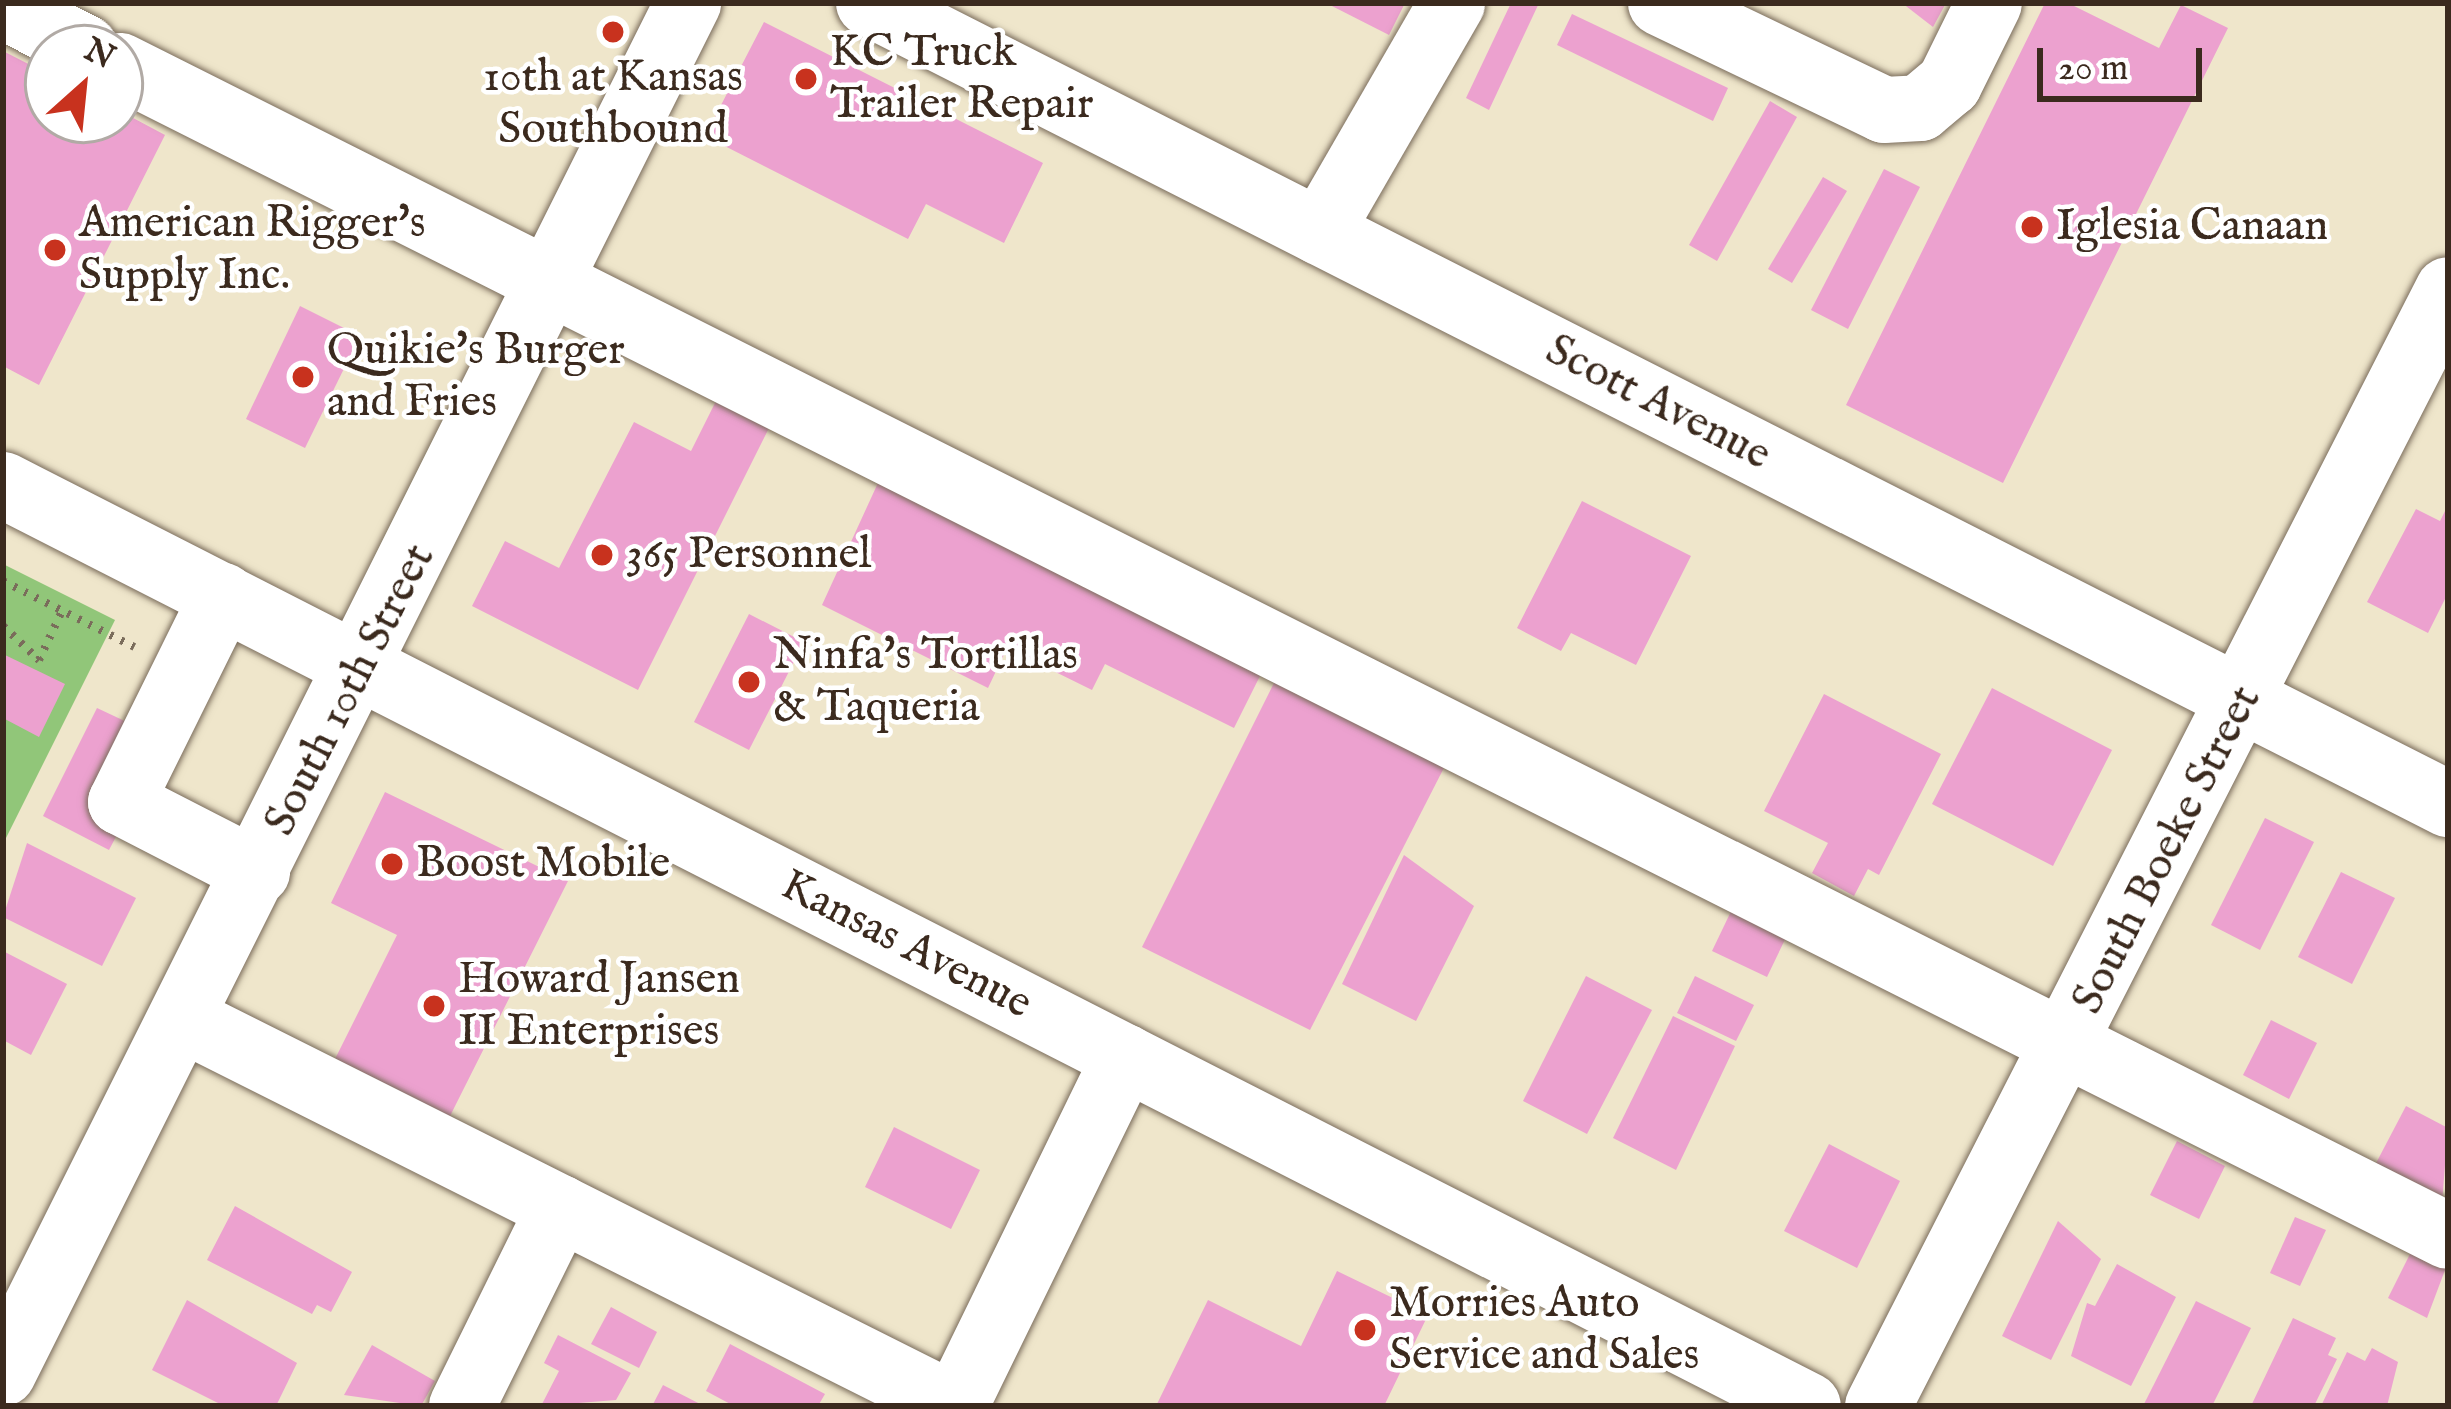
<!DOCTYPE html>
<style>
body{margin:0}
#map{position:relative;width:2451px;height:1409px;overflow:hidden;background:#efe6cb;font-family:"IM FELL English",serif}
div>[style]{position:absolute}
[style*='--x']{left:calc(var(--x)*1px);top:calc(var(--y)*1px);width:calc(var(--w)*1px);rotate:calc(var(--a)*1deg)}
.green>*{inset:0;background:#91c679}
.building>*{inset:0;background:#eca1cf}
.path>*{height:8px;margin-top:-4px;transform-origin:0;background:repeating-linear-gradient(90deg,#7a6c5b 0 3px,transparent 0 12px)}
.roads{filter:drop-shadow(0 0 3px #7a6c5b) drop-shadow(0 0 3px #7a6c5b)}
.minor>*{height:66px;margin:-33px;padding:0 33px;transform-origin:33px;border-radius:33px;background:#fff}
.major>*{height:66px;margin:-33px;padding:0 33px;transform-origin:33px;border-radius:33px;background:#fff}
.dots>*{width:33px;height:33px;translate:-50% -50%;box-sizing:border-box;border:6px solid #fff;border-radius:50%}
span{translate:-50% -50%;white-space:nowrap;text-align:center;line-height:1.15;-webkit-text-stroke:9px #fff;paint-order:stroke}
.poi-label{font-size:45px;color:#3b2a1e}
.left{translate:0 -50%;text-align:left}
.street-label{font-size:45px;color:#3b2a1e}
.frame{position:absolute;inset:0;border:6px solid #3b2a1e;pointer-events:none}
.north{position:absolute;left:24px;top:24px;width:120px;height:120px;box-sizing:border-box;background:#fff;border:3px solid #b1aaa5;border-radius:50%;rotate:27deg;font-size:33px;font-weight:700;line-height:48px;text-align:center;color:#3b2a1e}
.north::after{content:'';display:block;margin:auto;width:42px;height:54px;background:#c8321e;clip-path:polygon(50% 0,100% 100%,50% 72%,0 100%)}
.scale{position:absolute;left:2037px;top:48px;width:165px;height:54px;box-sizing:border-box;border:6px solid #3b2a1e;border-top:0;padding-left:15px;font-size:36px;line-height:42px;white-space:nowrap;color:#3b2a1e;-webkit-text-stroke:9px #fff;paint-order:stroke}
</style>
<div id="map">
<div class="green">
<div style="clip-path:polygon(3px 564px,115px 620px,3px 844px)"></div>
</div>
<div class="building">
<div style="clip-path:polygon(1326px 3px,1405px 3px,1389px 35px)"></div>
<div style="clip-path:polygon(1511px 3px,1539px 3px,1489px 110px,1466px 98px)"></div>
<div style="clip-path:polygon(1902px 3px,1946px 3px,1933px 27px)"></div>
<div style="clip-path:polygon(2045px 3px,2068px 3px,2159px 48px,2181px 5px,2228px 28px,2003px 483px,1846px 405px)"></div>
<div style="clip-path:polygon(1572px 14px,1728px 88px,1713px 121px,1557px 45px)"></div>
<div style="clip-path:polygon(764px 22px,1043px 163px,1004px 243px,926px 204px,908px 239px,705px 136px)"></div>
<div style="clip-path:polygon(3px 51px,48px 74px,48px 120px,120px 120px,120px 111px,165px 135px,39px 385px,3px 366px)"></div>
<div style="clip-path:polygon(1770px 101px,1797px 117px,1717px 261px,1689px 245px)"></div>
<div style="clip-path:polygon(1884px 169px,1920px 187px,1848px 329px,1811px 310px)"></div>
<div style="clip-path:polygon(1823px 177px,1847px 191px,1792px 283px,1768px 269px)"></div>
<div style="clip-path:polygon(300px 306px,360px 336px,305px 448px,246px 419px)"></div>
<div style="clip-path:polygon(716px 401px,769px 428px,638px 690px,472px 606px,505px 541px,559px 568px,634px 422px,691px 451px)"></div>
<div style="clip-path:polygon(883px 472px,1265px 666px,1234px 728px,1105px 664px,1092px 690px,1007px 648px,988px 688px,822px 605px)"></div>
<div style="clip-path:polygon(1582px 501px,1691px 556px,1636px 665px,1571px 633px,1561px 651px,1517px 628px)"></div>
<div style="clip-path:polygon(2448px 505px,2448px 593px,2428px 633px,2367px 602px,2416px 509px,2440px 521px)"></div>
<div style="clip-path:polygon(749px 614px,804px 642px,749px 750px,694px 722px)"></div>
<div style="clip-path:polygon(5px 655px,65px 684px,39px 737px,3px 718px)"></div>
<div style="clip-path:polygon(1280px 671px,1450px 756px,1310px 1030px,1142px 947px)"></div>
<div style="clip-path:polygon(1992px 688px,2112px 750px,2053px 866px,1932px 804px)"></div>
<div style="clip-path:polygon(1824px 694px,1941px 754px,1879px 875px,1868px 869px,1854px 896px,1812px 873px,1828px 843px,1764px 811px)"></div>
<div style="clip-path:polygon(97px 708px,131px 724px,127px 816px,109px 850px,43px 816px)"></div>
<div style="clip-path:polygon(385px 792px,568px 881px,441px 1134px,326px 1077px,397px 935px,331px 903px)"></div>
<div style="clip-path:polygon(2265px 818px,2314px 842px,2260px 950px,2211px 925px)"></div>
<div style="clip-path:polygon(27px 843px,136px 898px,102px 966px,3px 917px)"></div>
<div style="clip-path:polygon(1404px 855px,1474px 906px,1416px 1021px,1342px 984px)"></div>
<div style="clip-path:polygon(2341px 872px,2395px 898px,2352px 984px,2298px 957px)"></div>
<div style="clip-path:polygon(1736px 901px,1791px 927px,1767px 977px,1712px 951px)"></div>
<div style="clip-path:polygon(3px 951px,67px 984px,31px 1055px,3px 1040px)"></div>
<div style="clip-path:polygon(1586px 976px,1652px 1010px,1587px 1134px,1523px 1101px)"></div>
<div style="clip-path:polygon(1695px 976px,1754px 1005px,1736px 1041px,1677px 1013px)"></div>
<div style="clip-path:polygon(1673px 1016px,1735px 1046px,1676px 1170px,1613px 1138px)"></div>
<div style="clip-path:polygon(2271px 1020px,2317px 1043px,2289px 1099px,2243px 1075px)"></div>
<div style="clip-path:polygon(2406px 1106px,2448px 1128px,2442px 1203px,2374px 1167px)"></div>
<div style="clip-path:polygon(894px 1127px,980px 1170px,951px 1229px,865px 1187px)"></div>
<div style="clip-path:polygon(2177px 1141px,2225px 1166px,2199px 1219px,2150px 1195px)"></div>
<div style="clip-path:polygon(1829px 1144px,1900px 1181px,1857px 1268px,1784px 1231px)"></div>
<div style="clip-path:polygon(235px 1206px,352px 1272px,331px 1312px,317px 1305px,312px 1314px,207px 1260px)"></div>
<div style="clip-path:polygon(2295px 1217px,2326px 1230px,2300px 1286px,2270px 1273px)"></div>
<div style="clip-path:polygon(2058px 1221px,2101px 1259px,2051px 1360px,2002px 1336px)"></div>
<div style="clip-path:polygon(2415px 1244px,2448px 1262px,2427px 1318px,2388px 1298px)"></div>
<div style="clip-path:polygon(2117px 1264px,2176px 1297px,2131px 1386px,2071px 1356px,2087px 1303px,2095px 1306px)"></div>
<div style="clip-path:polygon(1337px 1271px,1428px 1315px,1384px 1406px,1156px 1406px,1208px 1300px,1301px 1346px)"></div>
<div style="clip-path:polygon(187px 1300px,297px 1363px,276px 1406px,224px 1406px,152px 1370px)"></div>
<div style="clip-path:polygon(2196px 1301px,2251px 1328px,2212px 1406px,2143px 1406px)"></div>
<div style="clip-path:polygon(611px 1307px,657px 1332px,639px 1368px,591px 1344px)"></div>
<div style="clip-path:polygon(2293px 1318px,2336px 1338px,2328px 1355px,2337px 1359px,2314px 1406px,2251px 1406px)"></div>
<div style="clip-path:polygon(558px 1335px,631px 1373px,616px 1400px,541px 1406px,559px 1371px,544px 1363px)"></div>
<div style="clip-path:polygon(730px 1344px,825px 1394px,818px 1406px,734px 1406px,706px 1391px)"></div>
<div style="clip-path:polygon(372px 1345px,435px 1381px,421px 1406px,344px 1395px)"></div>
<div style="clip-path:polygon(2372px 1348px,2398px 1362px,2387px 1406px,2321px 1406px,2347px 1352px,2365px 1361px)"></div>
<div style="clip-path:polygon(663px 1385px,704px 1406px,652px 1406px)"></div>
</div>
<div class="path">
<div style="--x:3;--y:581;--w:147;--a:26.7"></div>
<div style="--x:3;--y:626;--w:50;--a:43.4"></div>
<div style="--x:39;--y:660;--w:54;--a:-64.9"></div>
</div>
<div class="roads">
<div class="minor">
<div style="--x:869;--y:3;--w:1771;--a:26.9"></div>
<div style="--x:1661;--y:3;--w:247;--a:25.6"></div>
<div style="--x:1884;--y:110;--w:36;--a:-3"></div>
<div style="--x:1920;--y:108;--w:38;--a:-40"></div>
<div style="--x:1949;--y:84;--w:90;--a:-63.7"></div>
<div style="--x:3;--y:6;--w:92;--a:27.1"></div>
<div style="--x:120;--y:66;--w:2605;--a:26.68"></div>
<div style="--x:1320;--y:232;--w:264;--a:-60"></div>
<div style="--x:223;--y:596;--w:230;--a:116.3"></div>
<div style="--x:121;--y:802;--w:153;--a:27.2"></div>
<div style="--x:183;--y:1019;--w:863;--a:26.65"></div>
<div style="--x:3;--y:1373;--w:1532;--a:-63.43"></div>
<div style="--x:462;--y:1406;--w:221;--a:-63.7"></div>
<div style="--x:955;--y:1406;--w:388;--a:-64"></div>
<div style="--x:1878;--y:1406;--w:1253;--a:-62.94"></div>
</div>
<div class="major">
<div style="--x:3;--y:485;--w:2026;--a:27.03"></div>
</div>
</div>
<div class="dots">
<div style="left:613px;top:32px;background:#c8321e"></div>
<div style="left:806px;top:79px;background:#c8321e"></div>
<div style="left:2032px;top:227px;background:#c8321e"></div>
<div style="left:55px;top:250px;background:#c8321e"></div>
<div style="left:303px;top:377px;background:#c8321e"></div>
<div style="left:602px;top:555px;background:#c8321e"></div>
<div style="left:749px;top:682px;background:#c8321e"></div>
<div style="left:392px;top:864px;background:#c8321e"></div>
<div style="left:434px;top:1006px;background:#c8321e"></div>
<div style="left:1365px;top:1330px;background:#c8321e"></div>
</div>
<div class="poi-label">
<span class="left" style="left:830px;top:79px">KC Truck<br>Trailer Repair</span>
<span style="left:613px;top:104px">10th at Kansas<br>Southbound</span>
<span class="left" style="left:79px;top:250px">American Rigger's<br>Supply Inc.</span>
<span class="left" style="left:2056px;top:227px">Iglesia Canaan</span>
<span class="left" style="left:327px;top:377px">Quikie's Burger<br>and Fries</span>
<span class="left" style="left:626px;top:555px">365 Personnel</span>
<span class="left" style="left:773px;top:682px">Ninfa's Tortillas<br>&amp; Taqueria</span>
<span class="left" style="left:416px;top:864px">Boost Mobile</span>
<span class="left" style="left:458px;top:1006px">Howard Jansen<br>II Enterprises</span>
<span class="left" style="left:1389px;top:1330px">Morries Auto<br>Service and Sales</span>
</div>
<div class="street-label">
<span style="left:1658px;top:403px;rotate:27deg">Scott Avenue</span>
<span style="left:350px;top:690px;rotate:-63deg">South 10th Street</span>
<span style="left:2167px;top:850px;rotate:-63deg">South Boeke Street</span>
<span style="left:906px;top:945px;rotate:27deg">Kansas Avenue</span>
</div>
<div class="frame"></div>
<div class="north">N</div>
<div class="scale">20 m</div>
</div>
